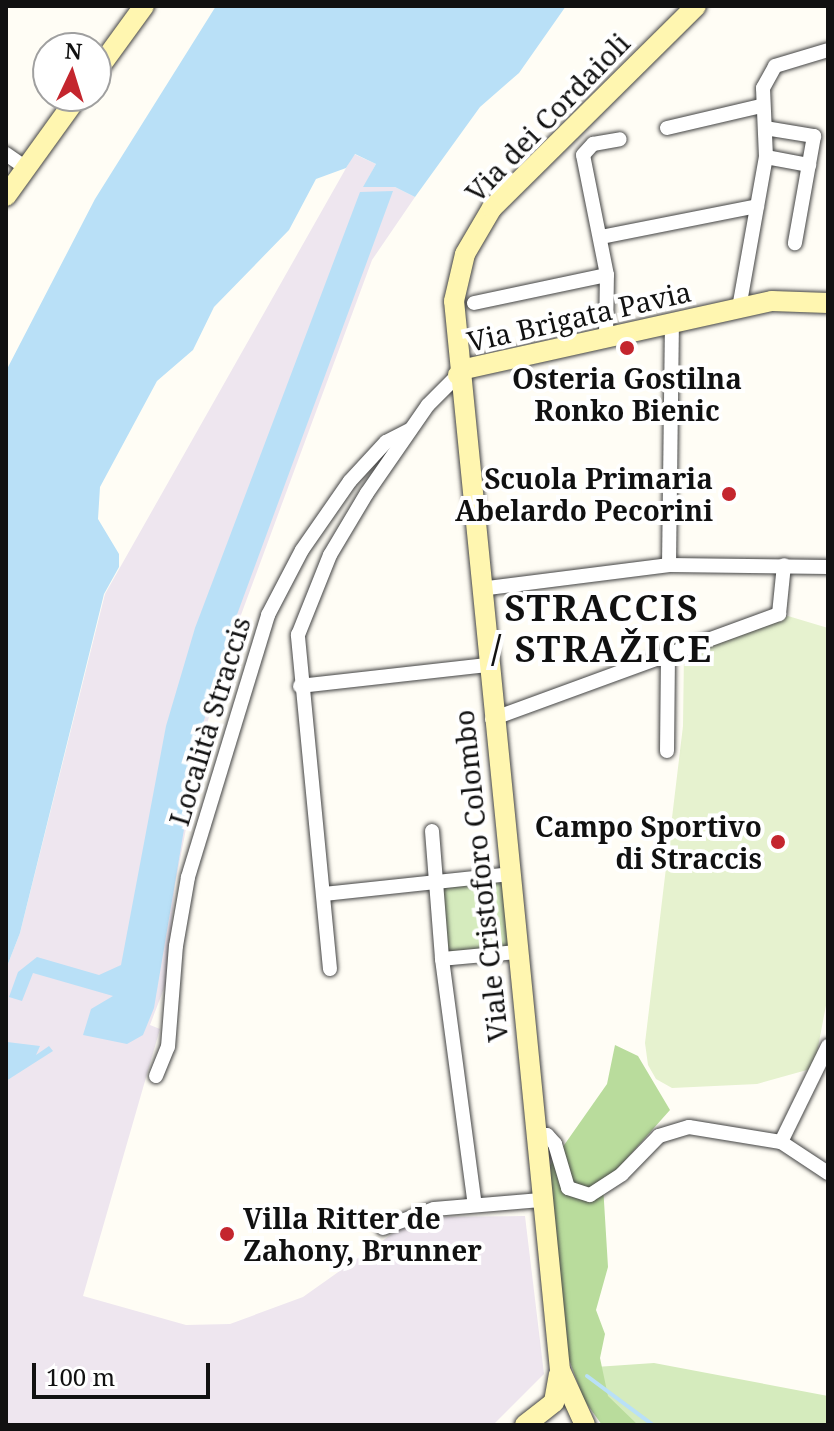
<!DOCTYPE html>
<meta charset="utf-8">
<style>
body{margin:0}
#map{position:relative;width:834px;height:1431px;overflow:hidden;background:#fffdf5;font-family:"Noto Serif",serif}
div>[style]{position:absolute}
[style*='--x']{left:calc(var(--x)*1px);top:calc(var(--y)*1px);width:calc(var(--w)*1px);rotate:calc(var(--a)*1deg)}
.industrial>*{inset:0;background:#eee6ef}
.green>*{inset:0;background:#d5ebbd}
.forest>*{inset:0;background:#b9dc9c}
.pitch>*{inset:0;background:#e6f2cf}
.water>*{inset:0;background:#b9e0f7}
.stream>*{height:4px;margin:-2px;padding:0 2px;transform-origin:2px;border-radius:2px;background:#b9e0f7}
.roads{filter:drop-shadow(0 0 2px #444) drop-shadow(0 0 2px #444)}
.street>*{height:14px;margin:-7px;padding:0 7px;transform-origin:7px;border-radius:7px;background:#fff}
.secondary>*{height:20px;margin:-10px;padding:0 10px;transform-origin:10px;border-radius:10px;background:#fff6b0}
.dots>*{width:22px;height:22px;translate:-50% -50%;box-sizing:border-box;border:4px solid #fff;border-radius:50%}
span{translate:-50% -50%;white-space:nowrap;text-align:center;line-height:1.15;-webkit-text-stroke:8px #fff;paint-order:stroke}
.street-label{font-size:28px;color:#111}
.poi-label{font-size:28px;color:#111;font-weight:700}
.right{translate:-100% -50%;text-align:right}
.left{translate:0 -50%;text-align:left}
.district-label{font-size:36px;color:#111;font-weight:700;letter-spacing:2px}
.frame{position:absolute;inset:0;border:8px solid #111;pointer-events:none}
.north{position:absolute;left:32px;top:32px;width:80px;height:80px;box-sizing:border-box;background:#fff;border:2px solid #a0a0a0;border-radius:50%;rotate:4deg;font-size:22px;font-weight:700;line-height:32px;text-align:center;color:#111}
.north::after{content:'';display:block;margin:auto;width:28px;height:36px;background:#c4262e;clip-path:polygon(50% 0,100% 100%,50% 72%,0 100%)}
.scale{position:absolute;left:32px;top:1363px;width:178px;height:36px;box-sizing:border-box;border:4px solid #111;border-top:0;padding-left:10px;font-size:24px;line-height:28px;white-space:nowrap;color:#111;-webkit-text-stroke:6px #fff;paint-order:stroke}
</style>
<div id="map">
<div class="industrial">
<div style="clip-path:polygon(354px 154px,376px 164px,364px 187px,395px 187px,415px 197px,372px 260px,238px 623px,206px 727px,175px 885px,166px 983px,150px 1025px,160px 1029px,83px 1296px,186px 1325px,230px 1324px,303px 1297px,416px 1217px,525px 1216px,544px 1374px,493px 1425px,6px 1425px,6px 969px,20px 933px,105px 594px)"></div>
</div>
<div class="green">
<div style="clip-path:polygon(510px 874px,518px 952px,442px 959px,436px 881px)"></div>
<div style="clip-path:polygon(654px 1363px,828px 1396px,828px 1425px,606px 1425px,581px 1368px)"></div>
</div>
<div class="forest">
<div style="clip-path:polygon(615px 1045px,638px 1056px,670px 1110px,603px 1185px,608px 1267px,596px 1310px,605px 1334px,600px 1358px,608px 1396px,638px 1425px,602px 1425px,584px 1400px,567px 1354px,548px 1168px,607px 1084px)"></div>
</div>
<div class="pitch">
<div style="clip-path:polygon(788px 616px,828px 628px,828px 995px,814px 1068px,757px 1084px,672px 1088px,656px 1079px,648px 1065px,645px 1043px,683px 726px,684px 649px)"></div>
</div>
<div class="water">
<div style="clip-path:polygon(216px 6px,566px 6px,519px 73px,480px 107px,415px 197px,395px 187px,363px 187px,376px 164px,355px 154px,346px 168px,316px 179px,289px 230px,214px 307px,193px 350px,157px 381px,100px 487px,98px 519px,119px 554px,119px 567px,104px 594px,20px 933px,6px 969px,6px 371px,95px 199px)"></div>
<div style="clip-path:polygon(393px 191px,228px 639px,200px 734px,154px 1008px,143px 1035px,127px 1044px,83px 1035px,91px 1009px,113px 996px,33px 973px,22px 1001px,9px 997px,18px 972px,37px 957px,99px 975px,121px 965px,166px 726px,195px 628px,360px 192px)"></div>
<div style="clip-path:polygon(6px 1035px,7px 1042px,40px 1046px,36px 1055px,49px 1046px,53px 1051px,6px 1081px)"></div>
</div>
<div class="stream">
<div style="--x:587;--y:1376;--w:82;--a:36.6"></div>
</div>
<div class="roads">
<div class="street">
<div style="--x:667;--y:128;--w:97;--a:-13.2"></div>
<div style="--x:765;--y:128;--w:50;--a:9.3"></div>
<div style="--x:814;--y:136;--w:109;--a:100.1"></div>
<div style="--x:6;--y:154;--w:24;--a:35"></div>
<div style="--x:766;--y:157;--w:44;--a:10.5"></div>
<div style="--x:601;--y:237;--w:159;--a:-11.2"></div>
<div style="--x:474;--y:303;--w:136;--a:-11.9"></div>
<div style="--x:739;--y:308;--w:153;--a:-79.9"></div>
<div style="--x:766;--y:157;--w:69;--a:-92.5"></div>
<div style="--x:763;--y:88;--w:25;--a:-61"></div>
<div style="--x:775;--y:66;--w:55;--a:-16.8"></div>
<div style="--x:606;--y:336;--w:61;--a:-89.1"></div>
<div style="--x:607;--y:275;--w:122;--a:-101.3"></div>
<div style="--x:583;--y:155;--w:15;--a:-48"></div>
<div style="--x:593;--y:144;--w:27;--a:-10"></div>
<div style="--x:669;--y:565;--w:243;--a:-89.3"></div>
<div style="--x:480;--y:589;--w:191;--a:-7.2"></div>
<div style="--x:669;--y:565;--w:159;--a:0.7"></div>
<div style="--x:300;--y:686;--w:188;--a:-6.4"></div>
<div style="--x:492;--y:719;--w:306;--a:-20.1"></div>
<div style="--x:779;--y:614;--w:49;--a:-84.2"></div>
<div style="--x:667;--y:751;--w:100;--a:-89.4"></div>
<div style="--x:432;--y:831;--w:128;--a:85.5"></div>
<div style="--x:442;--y:959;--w:248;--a:82.4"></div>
<div style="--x:324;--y:894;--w:187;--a:-6.1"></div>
<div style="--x:442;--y:959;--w:76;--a:-5.3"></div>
<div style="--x:330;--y:969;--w:336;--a:-95.5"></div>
<div style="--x:298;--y:635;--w:86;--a:-68.2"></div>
<div style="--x:330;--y:555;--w:72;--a:-59.2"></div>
<div style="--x:367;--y:493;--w:107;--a:-55.3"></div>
<div style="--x:428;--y:405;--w:42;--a:-45"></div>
<div style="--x:156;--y:1076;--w:31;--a:-68"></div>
<div style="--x:168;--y:1047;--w:101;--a:-85.5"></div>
<div style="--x:176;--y:946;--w:70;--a:-80.1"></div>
<div style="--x:188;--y:877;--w:274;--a:-73"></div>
<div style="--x:268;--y:615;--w:73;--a:-62.4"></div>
<div style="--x:302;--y:550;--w:84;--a:-55.2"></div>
<div style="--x:350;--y:481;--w:53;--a:-47.3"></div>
<div style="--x:386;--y:442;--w:27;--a:-27"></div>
<div style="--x:534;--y:1136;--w:13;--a:-4"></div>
<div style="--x:547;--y:1135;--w:12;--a:48"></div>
<div style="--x:555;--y:1144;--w:46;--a:73.5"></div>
<div style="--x:568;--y:1188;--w:23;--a:18"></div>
<div style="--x:590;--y:1195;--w:38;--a:-33"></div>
<div style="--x:622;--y:1174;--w:53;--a:-45.8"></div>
<div style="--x:659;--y:1136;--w:31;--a:-17"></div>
<div style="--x:689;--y:1127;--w:93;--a:9.3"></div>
<div style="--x:781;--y:1142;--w:56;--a:33.4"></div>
<div style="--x:781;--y:1142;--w:107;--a:-63.9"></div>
<div style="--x:383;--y:1228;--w:54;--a:-20.4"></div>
<div style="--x:434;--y:1209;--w:107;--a:-4.8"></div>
</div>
<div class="secondary">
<div style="--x:96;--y:72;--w:82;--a:-54"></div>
<div style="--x:6;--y:196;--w:123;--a:-54.2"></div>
<div style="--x:458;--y:375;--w:9;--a:-41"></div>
<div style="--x:465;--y:369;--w:314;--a:-12.5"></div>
<div style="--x:772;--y:301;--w:56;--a:2"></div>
<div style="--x:525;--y:1425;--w:37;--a:-38"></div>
<div style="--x:554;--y:1402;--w:28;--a:-80"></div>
<div style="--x:585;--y:1425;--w:60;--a:-114.4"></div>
<div style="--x:560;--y:1370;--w:1074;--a:-95.66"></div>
<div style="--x:454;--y:301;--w:48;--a:-76.8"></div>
<div style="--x:465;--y:254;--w:53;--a:-59.6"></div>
<div style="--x:492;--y:208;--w:287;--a:-44.7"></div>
</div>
</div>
<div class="dots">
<div style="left:627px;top:348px;background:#c4262e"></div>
<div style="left:729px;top:494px;background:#c4262e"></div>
<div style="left:778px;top:842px;background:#c4262e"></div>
<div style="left:227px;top:1234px;background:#c4262e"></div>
</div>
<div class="street-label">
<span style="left:547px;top:117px;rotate:-46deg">Via dei Cordaioli</span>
<span style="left:579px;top:316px;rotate:-13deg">Via Brigata Pavia</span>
<span style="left:209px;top:721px;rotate:-73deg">Località Straccis</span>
<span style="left:480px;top:876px;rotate:-96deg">Viale Cristoforo Colombo</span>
</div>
<div class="poi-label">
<span style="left:627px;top:394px">Osteria Gostilna<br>Ronko Bienic</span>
<span class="right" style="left:713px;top:494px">Scuola Primaria<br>Abelardo Pecorini</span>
<span class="right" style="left:762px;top:842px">Campo Sportivo<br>di Straccis</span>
<span class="left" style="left:243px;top:1234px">Villa Ritter de<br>Zahony, Brunner</span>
</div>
<div class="district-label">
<span style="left:602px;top:628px">STRACCIS<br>/ STRAŽICE</span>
</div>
<div class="frame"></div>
<div class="north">N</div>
<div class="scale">100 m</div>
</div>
